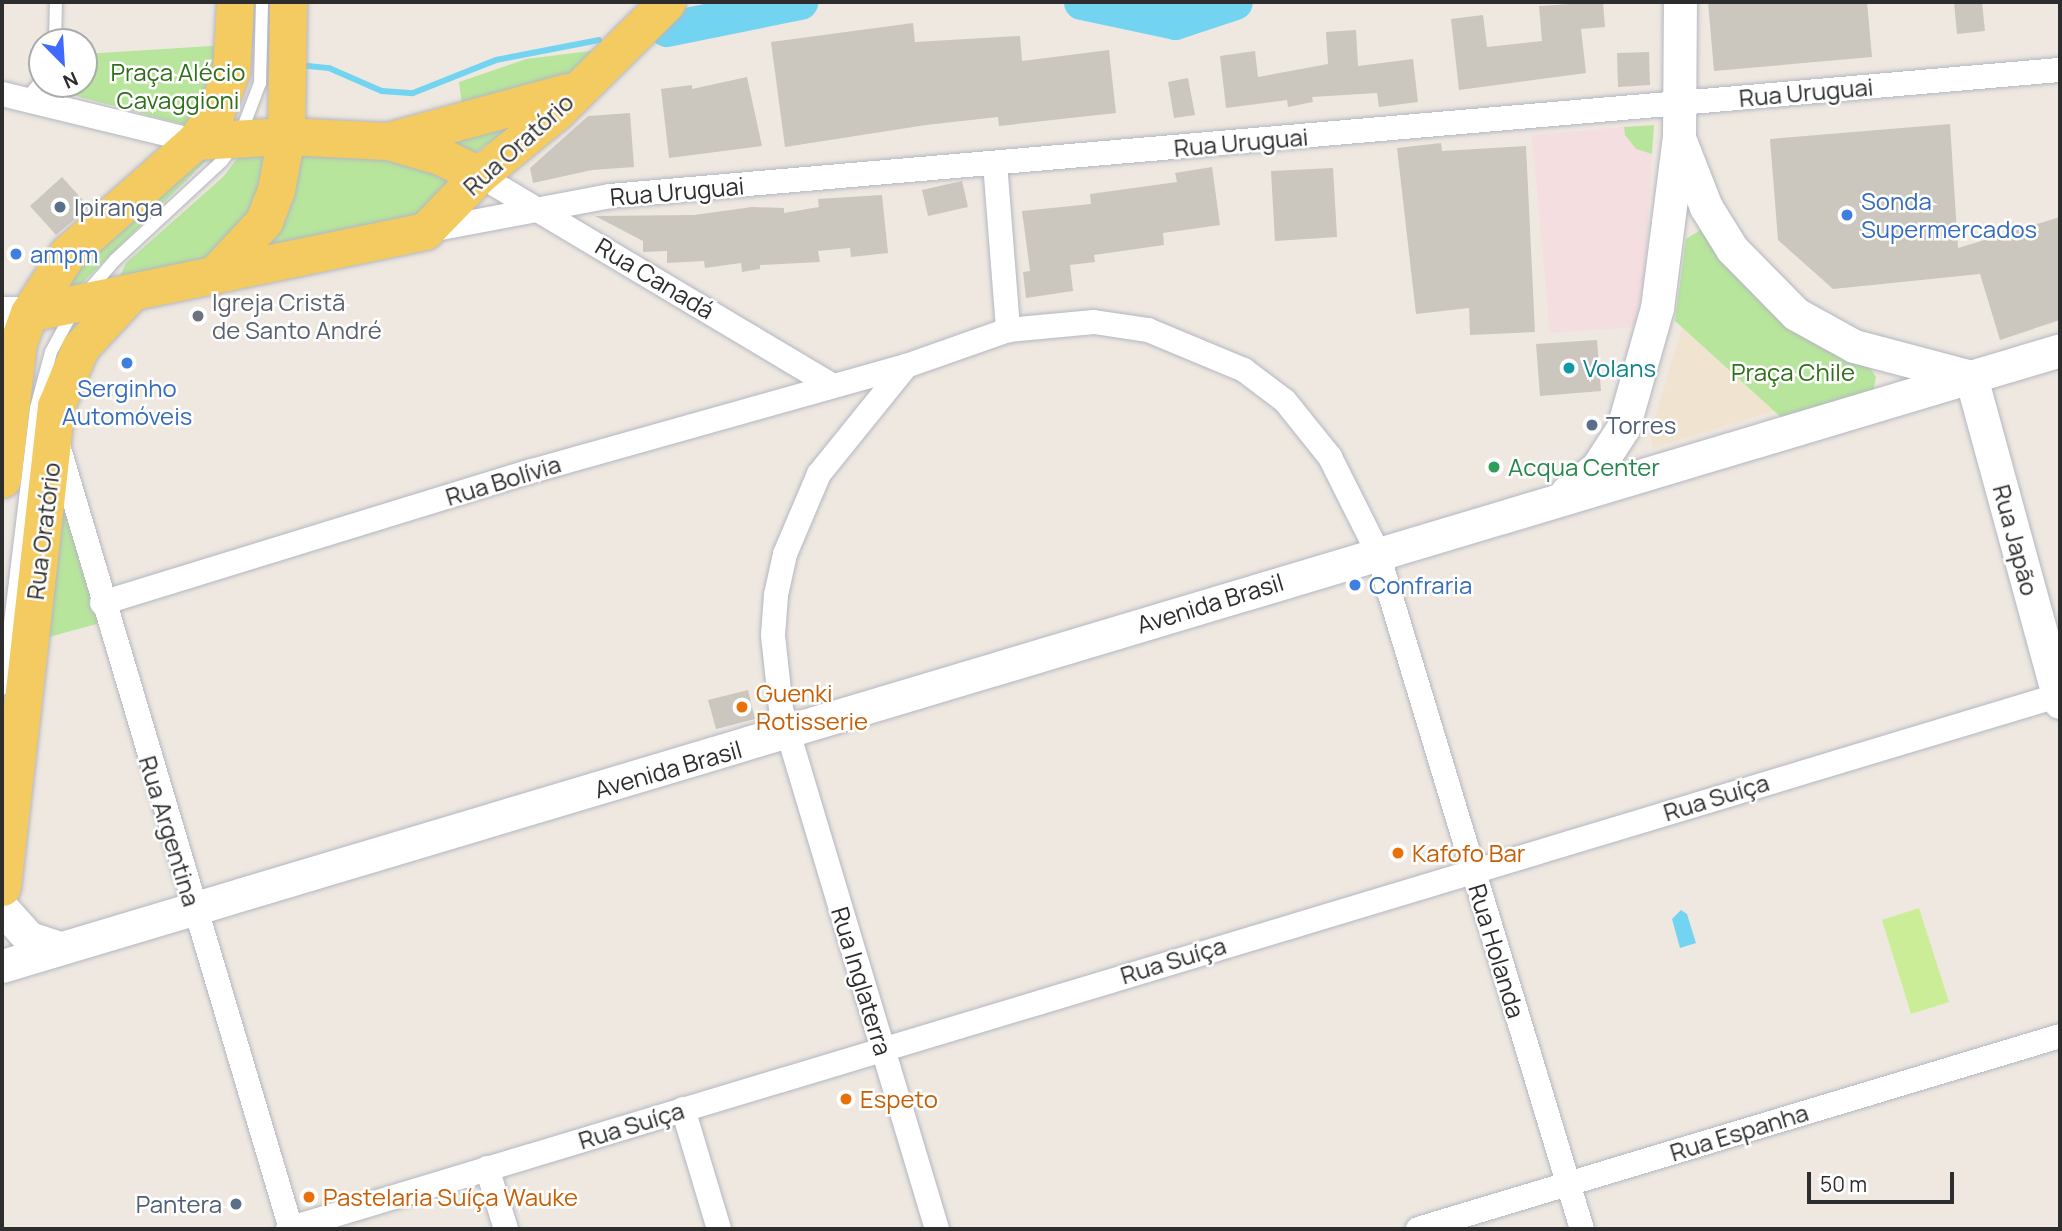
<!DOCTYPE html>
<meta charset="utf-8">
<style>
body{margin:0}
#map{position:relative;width:2062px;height:1231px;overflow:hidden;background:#efe8e0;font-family:Manrope,sans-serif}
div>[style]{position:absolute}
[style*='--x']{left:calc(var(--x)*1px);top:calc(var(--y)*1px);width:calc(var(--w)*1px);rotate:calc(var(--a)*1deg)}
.education>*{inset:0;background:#f0e4d0}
.medical>*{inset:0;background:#f5dee0}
.green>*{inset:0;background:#b8e59c}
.pitch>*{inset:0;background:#cced98}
.water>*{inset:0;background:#73d4f1}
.stream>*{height:6px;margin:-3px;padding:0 3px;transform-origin:3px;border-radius:3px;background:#73d4f1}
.river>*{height:35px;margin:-17.5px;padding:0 17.5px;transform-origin:17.5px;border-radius:17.5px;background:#73d4f1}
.building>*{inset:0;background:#cbc6be}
.roads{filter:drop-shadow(0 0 2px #b3b7c1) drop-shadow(0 0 2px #b3b7c1)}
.lane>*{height:12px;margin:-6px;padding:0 6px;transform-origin:6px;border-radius:6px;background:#fff}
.street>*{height:24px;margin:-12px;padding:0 12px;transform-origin:12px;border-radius:12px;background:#fff}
.secondary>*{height:33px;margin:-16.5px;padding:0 16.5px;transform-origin:16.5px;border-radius:16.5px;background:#fff}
.primary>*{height:37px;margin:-18.5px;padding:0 18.5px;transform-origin:18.5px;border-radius:18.5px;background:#f3cb60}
.dots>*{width:19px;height:19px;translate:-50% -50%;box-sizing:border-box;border:4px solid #fff;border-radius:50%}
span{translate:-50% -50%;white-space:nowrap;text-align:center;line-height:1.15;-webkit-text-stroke:5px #fff;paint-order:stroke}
.park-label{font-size:24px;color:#2f6e1a}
.street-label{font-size:24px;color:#2d2d2d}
.shop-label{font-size:24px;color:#366cbe}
.left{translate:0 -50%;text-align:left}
.service-label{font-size:24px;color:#4e5e75}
.right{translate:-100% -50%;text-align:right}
.worship-label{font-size:24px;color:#5b616d}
.culture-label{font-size:24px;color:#0d838f}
.leisure-label{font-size:24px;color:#27864d}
.food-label{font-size:24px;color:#c56008}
.frame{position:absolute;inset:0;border:4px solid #2d2d2d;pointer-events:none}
.north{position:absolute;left:28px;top:28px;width:70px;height:70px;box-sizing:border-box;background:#fff;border:2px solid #ababab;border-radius:50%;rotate:156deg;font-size:19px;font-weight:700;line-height:28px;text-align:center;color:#2d2d2d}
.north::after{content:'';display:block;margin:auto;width:24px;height:32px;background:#3f6afd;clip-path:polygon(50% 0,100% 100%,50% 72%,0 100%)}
.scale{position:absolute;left:1807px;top:1172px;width:147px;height:32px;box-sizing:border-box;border:4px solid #2d2d2d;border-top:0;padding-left:9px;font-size:21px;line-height:24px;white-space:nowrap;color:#2d2d2d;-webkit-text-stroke:5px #fff;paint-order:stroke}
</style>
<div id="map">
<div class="education">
<div style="clip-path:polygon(1682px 328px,1775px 411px,1653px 448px,1650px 435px)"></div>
</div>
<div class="medical">
<div style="clip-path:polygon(1624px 127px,1636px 149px,1652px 154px,1645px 272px,1634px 327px,1550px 333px,1532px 135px)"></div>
</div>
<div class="green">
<div style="clip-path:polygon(227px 45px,222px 76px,186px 125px,46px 88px,49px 84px,84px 84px,84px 54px)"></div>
<div style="clip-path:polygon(606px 49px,580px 72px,463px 112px,459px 82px,526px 59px)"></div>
<div style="clip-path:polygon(519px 122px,473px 154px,434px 138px)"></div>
<div style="clip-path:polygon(1654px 125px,1652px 154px,1636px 149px,1625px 135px,1624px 127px)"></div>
<div style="clip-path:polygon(295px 148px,382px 148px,441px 170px,447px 184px,429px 212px,261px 249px)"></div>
<div style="clip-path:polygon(271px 152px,268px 193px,204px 263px,118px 280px,126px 263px,224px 176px,238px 157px)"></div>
<div style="clip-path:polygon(214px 153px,77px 288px,55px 287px,194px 156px)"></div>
<div style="clip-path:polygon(1702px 229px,1866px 362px,1876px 377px,1873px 391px,1783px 419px,1675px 321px,1686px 239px)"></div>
<div style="clip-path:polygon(61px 479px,100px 623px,42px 639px)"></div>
</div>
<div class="pitch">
<div style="clip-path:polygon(1919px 908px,1949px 1002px,1911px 1014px,1882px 920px)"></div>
</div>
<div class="water">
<div style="clip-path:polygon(1681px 910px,1687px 914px,1696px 943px,1680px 948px,1672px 919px)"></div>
</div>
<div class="stream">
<div style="--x:299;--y:65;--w:30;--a:6"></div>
<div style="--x:329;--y:68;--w:58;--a:23.5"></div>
<div style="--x:382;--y:91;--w:31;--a:4"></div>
<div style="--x:413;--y:93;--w:89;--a:-21.7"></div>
<div style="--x:496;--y:60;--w:105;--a:-11"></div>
</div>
<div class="river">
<div style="--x:1081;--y:2;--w:96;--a:12"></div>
<div style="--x:1175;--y:22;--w:63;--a:-18.4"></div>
<div style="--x:666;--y:29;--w:137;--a:-11.4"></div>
</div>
<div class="building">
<div style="clip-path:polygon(1603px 2px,1605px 27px,1581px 29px,1586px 73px,1459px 90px,1451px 19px,1483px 15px,1487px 47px,1542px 41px,1539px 6px)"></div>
<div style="clip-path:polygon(1708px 2px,1867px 2px,1872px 57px,1714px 71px)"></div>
<div style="clip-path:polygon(1954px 2px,1982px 2px,1985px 31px,1957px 34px)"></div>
<div style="clip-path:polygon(913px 23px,915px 42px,1020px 36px,1022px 61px,1109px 50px,1116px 113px,999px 126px,998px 117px,926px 125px,785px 147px,771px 42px)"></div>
<div style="clip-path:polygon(1356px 30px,1358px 66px,1413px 59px,1418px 102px,1379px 107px,1377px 93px,1312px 97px,1313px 102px,1288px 107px,1287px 100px,1226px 108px,1220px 56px,1255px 51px,1258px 77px,1328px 64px,1326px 32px)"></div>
<div style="clip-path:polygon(1649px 52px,1650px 85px,1618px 87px,1617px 53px)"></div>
<div style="clip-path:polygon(747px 77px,762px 146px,669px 158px,661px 89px,692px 85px,692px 89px)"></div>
<div style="clip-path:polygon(1188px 78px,1195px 115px,1174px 118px,1168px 82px)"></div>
<div style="clip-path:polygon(630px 113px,634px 167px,592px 170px,533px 183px,530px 168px,588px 116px)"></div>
<div style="clip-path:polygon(1950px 124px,1958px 248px,2060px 217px,2060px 320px,2000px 340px,1980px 274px,1833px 289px,1778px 240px,1770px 139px)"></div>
<div style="clip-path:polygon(1441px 143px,1442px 151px,1526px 146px,1535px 332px,1470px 335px,1469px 308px,1416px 314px,1397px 148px)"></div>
<div style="clip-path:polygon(1212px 167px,1220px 225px,1163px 233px,1164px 245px,1094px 255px,1095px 262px,1070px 265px,1073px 291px,1026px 298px,1023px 272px,1030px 271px,1022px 211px,1091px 204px,1090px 194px,1177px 182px,1175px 173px)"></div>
<div style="clip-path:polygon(1333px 168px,1337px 237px,1275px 241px,1271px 171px)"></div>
<div style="clip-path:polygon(62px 177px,89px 207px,56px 235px,30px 206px)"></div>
<div style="clip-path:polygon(962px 181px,968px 207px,928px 216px,922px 190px)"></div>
<div style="clip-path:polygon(882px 195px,888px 253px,851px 257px,850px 248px,818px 251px,820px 262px,760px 265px,760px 269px,742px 272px,741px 263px,705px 268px,704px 261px,667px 263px,667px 251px,643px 252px,643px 241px,595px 216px,694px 215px,752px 207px,784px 208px,784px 213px,819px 207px,818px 199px)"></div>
<div style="clip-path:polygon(1597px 340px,1601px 391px,1540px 396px,1536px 344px)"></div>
<div style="clip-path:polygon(748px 690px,755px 719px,716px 729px,708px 700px)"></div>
</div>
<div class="roads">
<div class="lane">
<div style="--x:55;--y:42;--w:40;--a:-88.6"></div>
<div style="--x:26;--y:99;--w:25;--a:-50"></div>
<div style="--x:88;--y:291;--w:41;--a:-48.9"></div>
<div style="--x:115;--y:260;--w:146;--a:-42.8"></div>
<div style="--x:222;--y:161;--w:29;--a:-54"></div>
<div style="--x:239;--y:138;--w:59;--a:-69.1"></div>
<div style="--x:260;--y:83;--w:81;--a:-88.6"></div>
<div style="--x:2;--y:689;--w:283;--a:-83.1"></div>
<div style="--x:36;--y:408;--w:58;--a:-75"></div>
<div style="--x:51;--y:352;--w:47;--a:-61.8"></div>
</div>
<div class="street">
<div style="--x:2;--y:94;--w:199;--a:13.7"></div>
<div style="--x:995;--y:163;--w:168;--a:85.5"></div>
<div style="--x:479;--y:175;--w:409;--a:30.8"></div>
<div style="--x:425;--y:231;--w:188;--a:-10.7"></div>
<div style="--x:610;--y:196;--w:1455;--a:-4.97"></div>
<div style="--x:57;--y:442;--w:821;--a:73.44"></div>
<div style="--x:102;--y:603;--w:450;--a:-17.1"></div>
<div style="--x:532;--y:471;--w:388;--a:-15.7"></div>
<div style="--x:683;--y:1109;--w:125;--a:73.3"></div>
<div style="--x:487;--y:1168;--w:64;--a:72.7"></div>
<div style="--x:288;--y:1229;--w:1851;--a:-16.77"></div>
<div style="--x:937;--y:1229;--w:543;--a:-106.7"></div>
<div style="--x:781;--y:709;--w:74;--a:-96.2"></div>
<div style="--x:773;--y:635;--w:40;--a:-85.7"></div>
<div style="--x:776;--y:595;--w:42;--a:-77.6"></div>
<div style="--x:785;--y:554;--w:87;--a:-67"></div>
<div style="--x:819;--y:474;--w:139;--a:-51.1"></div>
<div style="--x:906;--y:366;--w:108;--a:-19.4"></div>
<div style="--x:1008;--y:330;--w:86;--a:-5.3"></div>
<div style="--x:1094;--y:322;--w:55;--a:8.4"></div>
<div style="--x:1148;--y:330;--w:104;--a:22.6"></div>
<div style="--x:1244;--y:370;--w:51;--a:37.1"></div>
<div style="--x:1285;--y:401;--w:72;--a:51.2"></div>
<div style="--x:1330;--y:457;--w:105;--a:63.4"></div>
<div style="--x:1377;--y:551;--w:708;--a:73.18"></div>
<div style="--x:1418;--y:1229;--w:670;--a:-16.73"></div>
</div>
<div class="secondary">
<div style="--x:1681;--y:143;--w:69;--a:68.7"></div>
<div style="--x:1706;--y:207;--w:49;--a:58.2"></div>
<div style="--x:1732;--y:249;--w:91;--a:45.4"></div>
<div style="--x:1796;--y:314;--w:66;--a:28.9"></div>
<div style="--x:1854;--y:346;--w:121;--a:14.8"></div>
<div style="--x:2;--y:313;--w:27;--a:0"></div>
<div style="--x:1971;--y:377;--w:337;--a:74.7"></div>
<div style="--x:1567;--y:492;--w:38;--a:-39"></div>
<div style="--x:1597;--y:468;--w:48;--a:-57"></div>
<div style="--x:1623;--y:428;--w:125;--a:-74.2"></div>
<div style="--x:1657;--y:308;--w:172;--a:-82.7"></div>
<div style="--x:1679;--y:137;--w:135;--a:-89.6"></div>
<div style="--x:2;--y:908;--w:40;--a:48"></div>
<div style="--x:29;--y:938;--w:32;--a:18"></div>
<div style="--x:2;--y:966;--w:2148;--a:-16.66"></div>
</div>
<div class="primary">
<div style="--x:195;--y:141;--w:91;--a:-3.1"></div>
<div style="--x:286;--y:136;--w:101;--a:2.8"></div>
<div style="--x:387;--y:141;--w:187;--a:-15.2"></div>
<div style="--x:388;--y:141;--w:54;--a:16.1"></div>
<div style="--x:440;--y:156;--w:43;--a:26"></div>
<div style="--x:214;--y:275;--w:74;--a:-47.2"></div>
<div style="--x:264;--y:221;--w:33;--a:-69"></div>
<div style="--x:276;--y:190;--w:55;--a:-79.5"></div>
<div style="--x:286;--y:136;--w:134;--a:-89.1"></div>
<div style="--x:29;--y:313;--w:404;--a:-11.7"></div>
<div style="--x:425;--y:231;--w:78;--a:-46"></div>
<div style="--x:479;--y:175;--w:99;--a:-39.3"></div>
<div style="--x:556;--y:112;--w:156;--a:-44.7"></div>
<div style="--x:2;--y:479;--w:137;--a:-83.3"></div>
<div style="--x:18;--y:343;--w:32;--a:-70"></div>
<div style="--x:29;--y:313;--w:70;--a:-57.2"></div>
<div style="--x:67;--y:254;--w:171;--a:-41.4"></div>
<div style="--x:195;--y:141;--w:36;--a:-54"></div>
<div style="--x:216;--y:112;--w:44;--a:-69.9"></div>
<div style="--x:231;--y:71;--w:69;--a:-86.7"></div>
<div style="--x:2;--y:887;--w:484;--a:-83.6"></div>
<div style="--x:56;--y:406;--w:63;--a:-67.5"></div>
<div style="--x:80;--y:348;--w:75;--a:-47.2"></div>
</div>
</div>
<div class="dots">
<div style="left:60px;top:207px;background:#5c6f8a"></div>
<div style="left:1847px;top:215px;background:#3f7fe0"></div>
<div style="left:16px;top:254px;background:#3f7fe0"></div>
<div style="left:198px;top:316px;background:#6b7280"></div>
<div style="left:127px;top:363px;background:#3f7fe0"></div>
<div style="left:1569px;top:368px;background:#0f9aa8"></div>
<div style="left:1592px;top:425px;background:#5c6f8a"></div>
<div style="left:1494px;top:467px;background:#2e9e5b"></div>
<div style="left:1355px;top:585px;background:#3f7fe0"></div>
<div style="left:742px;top:707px;background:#e8710a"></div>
<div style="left:1398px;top:853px;background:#e8710a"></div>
<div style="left:846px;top:1099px;background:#e8710a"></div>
<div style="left:309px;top:1197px;background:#e8710a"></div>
<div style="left:236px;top:1204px;background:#5c6f8a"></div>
</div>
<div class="park-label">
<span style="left:178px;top:86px">Praça Alécio<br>Cavaggioni</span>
<span style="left:1793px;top:372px">Praça Chile</span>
</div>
<div class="street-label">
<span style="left:1806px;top:92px;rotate:-5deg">Rua Uruguai</span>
<span style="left:1241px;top:142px;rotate:-5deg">Rua Uruguai</span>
<span style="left:518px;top:144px;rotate:-42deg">Rua Oratório</span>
<span style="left:677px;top:191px;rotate:-5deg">Rua Uruguai</span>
<span style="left:655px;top:278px;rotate:31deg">Rua Canadá</span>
<span style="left:503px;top:480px;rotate:-17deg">Rua Bolívia</span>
<span style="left:43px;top:531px;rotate:-83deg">Rua Oratório</span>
<span style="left:2016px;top:540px;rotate:75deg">Rua Japão</span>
<span style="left:1210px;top:603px;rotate:-17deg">Avenida Brasil</span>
<span style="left:668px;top:769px;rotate:-16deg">Avenida Brasil</span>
<span style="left:1716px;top:797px;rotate:-17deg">Rua Suíça</span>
<span style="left:170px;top:831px;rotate:73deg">Rua Argentina</span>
<span style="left:1497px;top:951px;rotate:73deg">Rua Holanda</span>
<span style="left:1173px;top:960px;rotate:-17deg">Rua Suíça</span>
<span style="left:862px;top:981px;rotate:73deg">Rua Inglaterra</span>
<span style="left:631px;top:1125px;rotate:-17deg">Rua Suíça</span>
<span style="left:1739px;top:1132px;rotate:-17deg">Rua Espanha</span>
</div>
<div class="shop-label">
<span class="left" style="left:1861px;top:215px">Sonda<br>Supermercados</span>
<span class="left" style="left:30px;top:254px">ampm</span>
<span style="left:127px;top:402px">Serginho<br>Automóveis</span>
<span class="left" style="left:1369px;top:585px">Confraria</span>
</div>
<div class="service-label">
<span class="left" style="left:74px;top:207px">Ipiranga</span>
<span class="left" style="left:1606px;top:425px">Torres</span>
<span class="right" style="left:222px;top:1204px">Pantera</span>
</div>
<div class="worship-label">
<span class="left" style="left:212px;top:316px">Igreja Cristã<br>de Santo André</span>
</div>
<div class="culture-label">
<span class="left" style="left:1583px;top:368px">Volans</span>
</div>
<div class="leisure-label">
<span class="left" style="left:1508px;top:467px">Acqua Center</span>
</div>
<div class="food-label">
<span class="left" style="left:756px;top:707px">Guenki<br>Rotisserie</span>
<span class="left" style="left:1412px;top:853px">Kafofo Bar</span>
<span class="left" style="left:860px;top:1099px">Espeto</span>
<span class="left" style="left:323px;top:1197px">Pastelaria Suíça Wauke</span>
</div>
<div class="frame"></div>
<div class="north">N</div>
<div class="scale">50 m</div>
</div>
